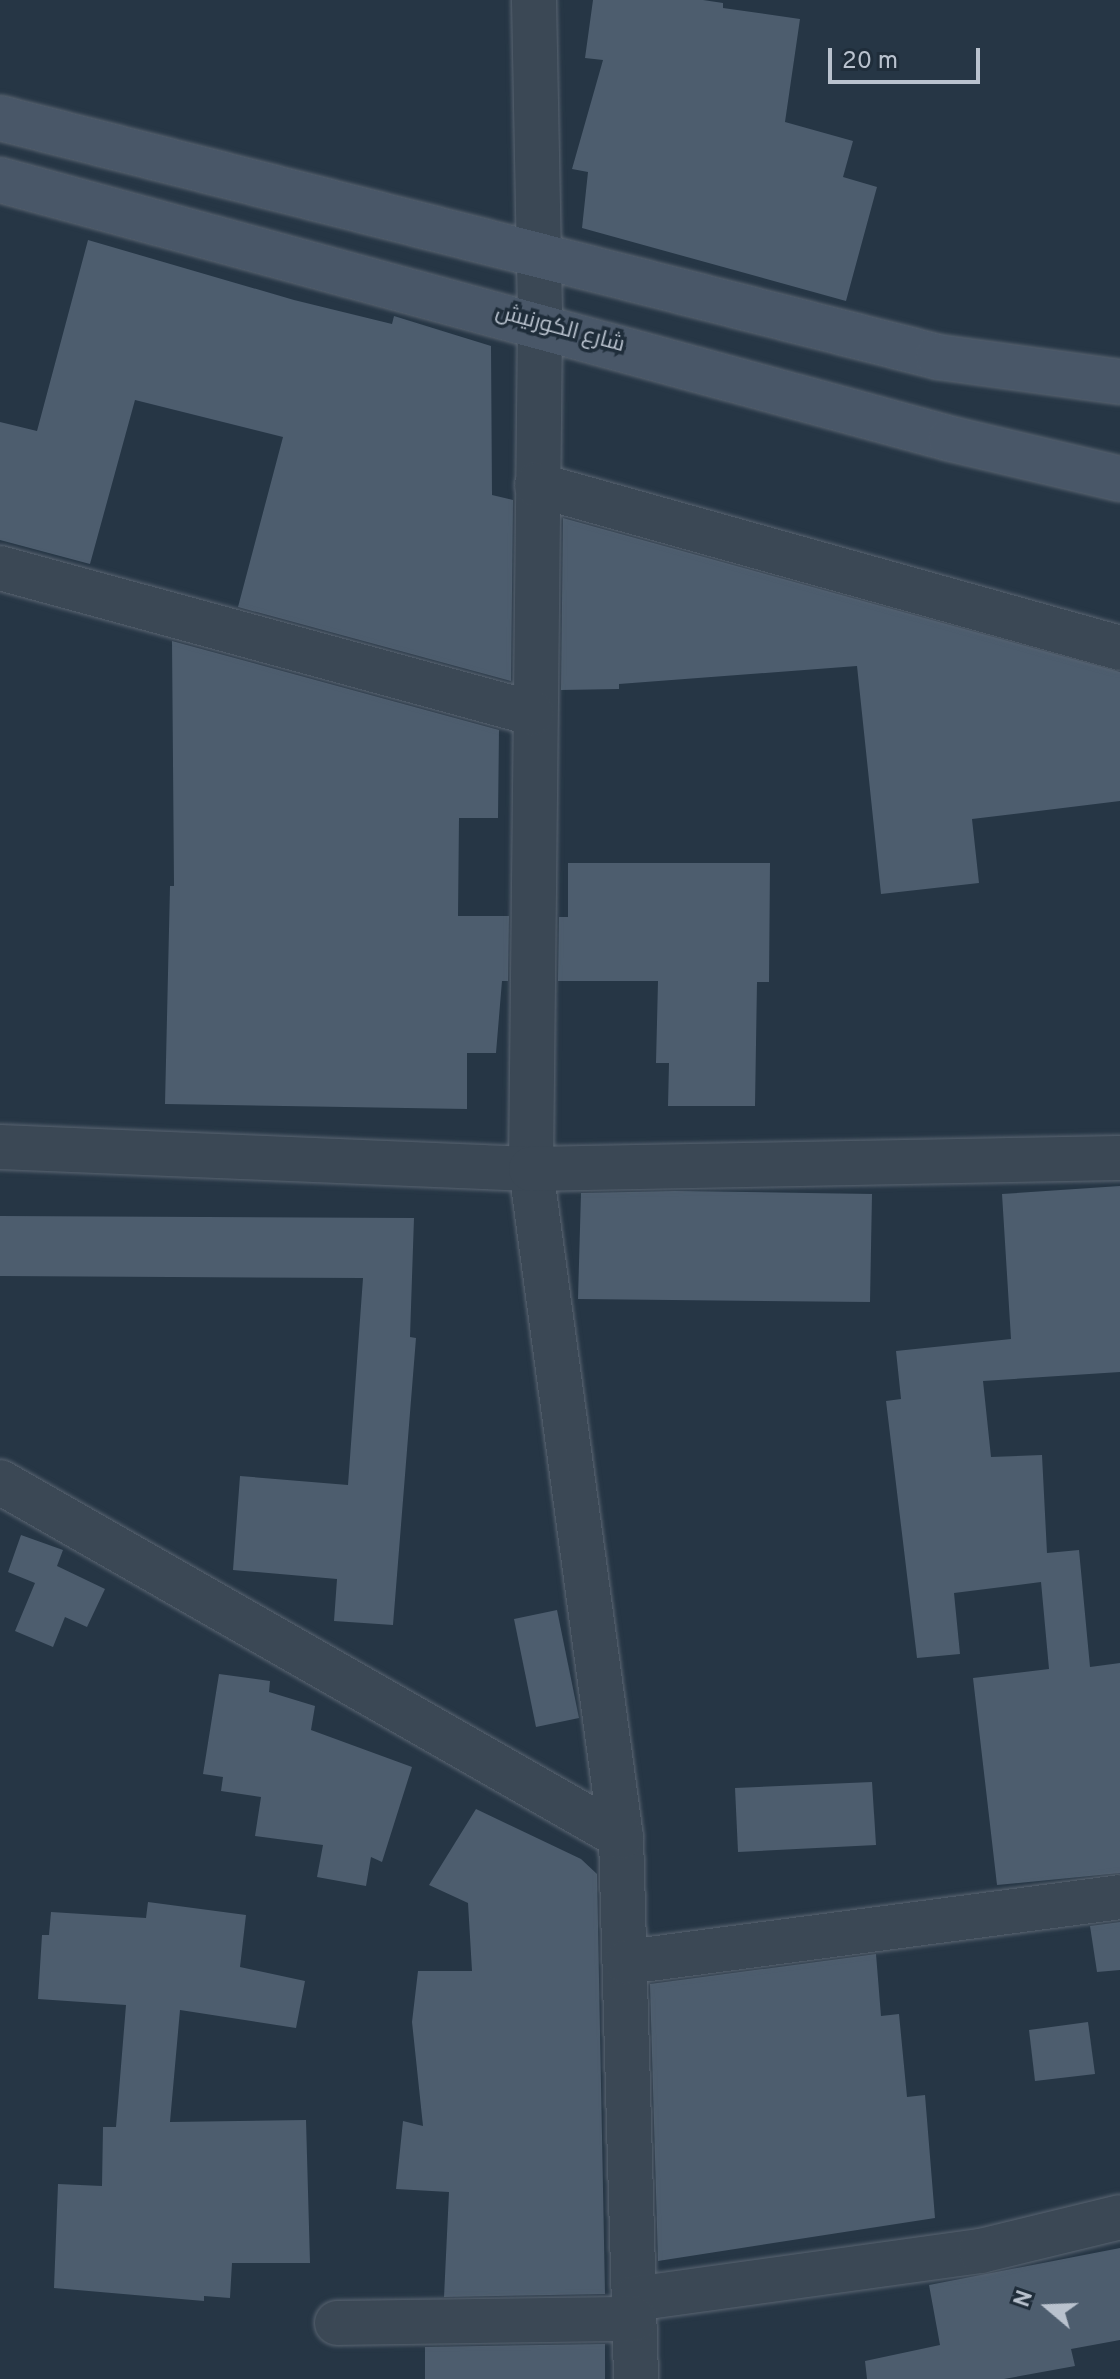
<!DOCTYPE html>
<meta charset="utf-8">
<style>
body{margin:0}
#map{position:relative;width:1120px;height:2379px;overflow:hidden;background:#263645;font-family:Overpass,Cairo,sans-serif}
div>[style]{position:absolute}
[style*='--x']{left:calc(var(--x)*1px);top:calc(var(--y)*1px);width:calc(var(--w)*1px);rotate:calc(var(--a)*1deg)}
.building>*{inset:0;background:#4d5d6e}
.roads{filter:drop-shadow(0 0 2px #5a6572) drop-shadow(0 0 2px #5a6572)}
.street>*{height:44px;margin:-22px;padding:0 22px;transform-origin:22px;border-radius:22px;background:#3b4855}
.secondary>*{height:44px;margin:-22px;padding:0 22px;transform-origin:22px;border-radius:22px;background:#495768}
span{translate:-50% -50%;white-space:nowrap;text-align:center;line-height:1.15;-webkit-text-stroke:7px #1f2d3a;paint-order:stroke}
.street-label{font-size:22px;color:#b9c2ce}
.north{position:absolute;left:1008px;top:2267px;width:80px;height:80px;-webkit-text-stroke:6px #1f2d3a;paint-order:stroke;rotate:289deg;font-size:22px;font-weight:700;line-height:32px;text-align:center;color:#b9c2ce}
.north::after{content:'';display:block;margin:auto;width:28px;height:36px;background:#b9c2ce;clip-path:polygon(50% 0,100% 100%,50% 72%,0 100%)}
.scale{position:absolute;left:828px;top:48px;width:152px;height:36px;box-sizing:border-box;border:4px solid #b9c2ce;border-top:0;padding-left:10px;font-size:24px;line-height:28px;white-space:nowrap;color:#b9c2ce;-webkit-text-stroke:6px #1f2d3a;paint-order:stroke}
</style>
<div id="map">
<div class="building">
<div style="clip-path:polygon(593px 0,703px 0,723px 3px,723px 8px,800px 19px,785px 122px,853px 141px,843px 177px,877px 187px,846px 301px,582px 228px,588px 172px,572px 169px,603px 60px,585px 58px)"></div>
<div style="clip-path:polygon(88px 240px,294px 300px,392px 324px,394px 316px,491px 346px,492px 495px,513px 500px,511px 681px,238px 607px,283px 437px,135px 400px,90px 564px,0 540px,0 422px,37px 431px)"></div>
<div style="clip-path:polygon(563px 518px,1120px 672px,1120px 801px,972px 819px,979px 883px,881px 894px,857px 666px,619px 684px,619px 689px,561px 690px)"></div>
<div style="clip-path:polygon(172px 641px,499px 730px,498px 818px,459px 818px,458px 916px,509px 916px,508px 981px,502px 981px,496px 1053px,467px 1053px,467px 1109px,165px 1104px,170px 886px,174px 886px)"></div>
<div style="clip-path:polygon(568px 863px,770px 863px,769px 982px,757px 982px,755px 1106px,668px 1106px,669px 1063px,656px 1063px,658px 981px,558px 981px,559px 917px,568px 917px)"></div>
<div style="clip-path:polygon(1120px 1186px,1120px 1372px,983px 1381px,991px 1457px,1042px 1455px,1047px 1553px,1079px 1550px,1090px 1667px,1120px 1663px,1120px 1873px,997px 1885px,973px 1678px,1049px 1669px,1041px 1582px,954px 1593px,960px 1654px,917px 1658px,886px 1401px,901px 1399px,896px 1351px,1011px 1339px,1002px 1194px)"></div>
<div style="clip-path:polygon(675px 1191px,872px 1194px,870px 1302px,578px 1299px,581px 1193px)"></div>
<div style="clip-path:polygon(0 1216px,414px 1218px,410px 1337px,416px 1338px,393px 1625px,334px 1621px,337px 1579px,233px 1570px,240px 1476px,348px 1485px,363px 1278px,0 1276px)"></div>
<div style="clip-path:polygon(21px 1535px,63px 1550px,57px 1566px,105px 1589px,87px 1627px,65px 1617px,53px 1647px,15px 1631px,35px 1583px,8px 1572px)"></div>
<div style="clip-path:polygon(557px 1610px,579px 1718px,536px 1727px,514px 1619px)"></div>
<div style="clip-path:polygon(219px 1674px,270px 1681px,269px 1692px,315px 1706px,311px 1730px,412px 1767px,382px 1862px,371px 1857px,366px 1886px,317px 1877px,323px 1845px,255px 1836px,261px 1797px,221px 1791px,223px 1777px,203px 1774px)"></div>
<div style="clip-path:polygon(872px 1782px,876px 1845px,738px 1852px,735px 1788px)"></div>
<div style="clip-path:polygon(476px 1809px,581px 1859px,597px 1874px,605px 2294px,444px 2297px,449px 2192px,396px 2189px,403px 2121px,423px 2126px,412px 2022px,418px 1971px,472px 1971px,468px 1903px,429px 1885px)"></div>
<div style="clip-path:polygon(148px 1902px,246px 1915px,240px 1967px,305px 1981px,296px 2028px,180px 2010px,170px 2122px,306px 2120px,310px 2263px,232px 2263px,230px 2298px,204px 2296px,204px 2301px,54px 2288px,58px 2184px,102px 2186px,103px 2127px,116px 2127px,126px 2005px,38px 1999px,42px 1935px,49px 1935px,51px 1912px,146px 1918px)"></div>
<div style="clip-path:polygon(1120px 1922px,1120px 1970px,1097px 1972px,1090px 1926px)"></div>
<div style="clip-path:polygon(876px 1954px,881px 2016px,899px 2014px,907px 2097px,925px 2095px,935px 2218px,658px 2261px,650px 1984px)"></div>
<div style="clip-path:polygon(1088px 2022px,1095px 2074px,1035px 2081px,1029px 2030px)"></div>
<div style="clip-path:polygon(1120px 2248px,1120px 2340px,1071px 2349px,1075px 2366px,1004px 2379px,867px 2379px,865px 2361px,940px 2345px,929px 2285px)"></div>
<div style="clip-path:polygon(605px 2344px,605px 2379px,425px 2379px,425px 2347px)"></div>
</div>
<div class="roads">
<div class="street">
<div style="--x:534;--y:0;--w:323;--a:88.9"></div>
<div style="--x:540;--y:323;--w:846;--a:90.61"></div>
<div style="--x:531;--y:1169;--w:674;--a:82.33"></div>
<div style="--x:621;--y:1837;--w:542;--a:88.41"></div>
<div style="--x:537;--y:485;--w:605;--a:15.62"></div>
<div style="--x:0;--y:568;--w:551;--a:15.25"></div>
<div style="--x:0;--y:1147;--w:531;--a:2.37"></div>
<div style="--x:531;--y:1169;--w:589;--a:-1.07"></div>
<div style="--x:0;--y:1482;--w:715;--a:29.75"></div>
<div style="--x:627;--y:1962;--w:497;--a:-7.5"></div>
<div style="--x:634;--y:2299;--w:350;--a:-7.9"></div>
<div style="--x:981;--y:2251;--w:143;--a:-13.7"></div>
<div style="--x:337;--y:2323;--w:297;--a:-0.8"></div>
</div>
<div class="secondary">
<div style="--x:0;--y:118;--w:968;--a:14.29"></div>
<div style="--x:938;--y:357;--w:184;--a:7.8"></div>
<div style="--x:0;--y:180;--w:986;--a:15.23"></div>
<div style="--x:951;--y:439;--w:174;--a:13.3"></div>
</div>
</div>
<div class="street-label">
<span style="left:560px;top:329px;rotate:15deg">شارع الكورنيش</span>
</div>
<div class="north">N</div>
<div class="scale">20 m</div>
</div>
